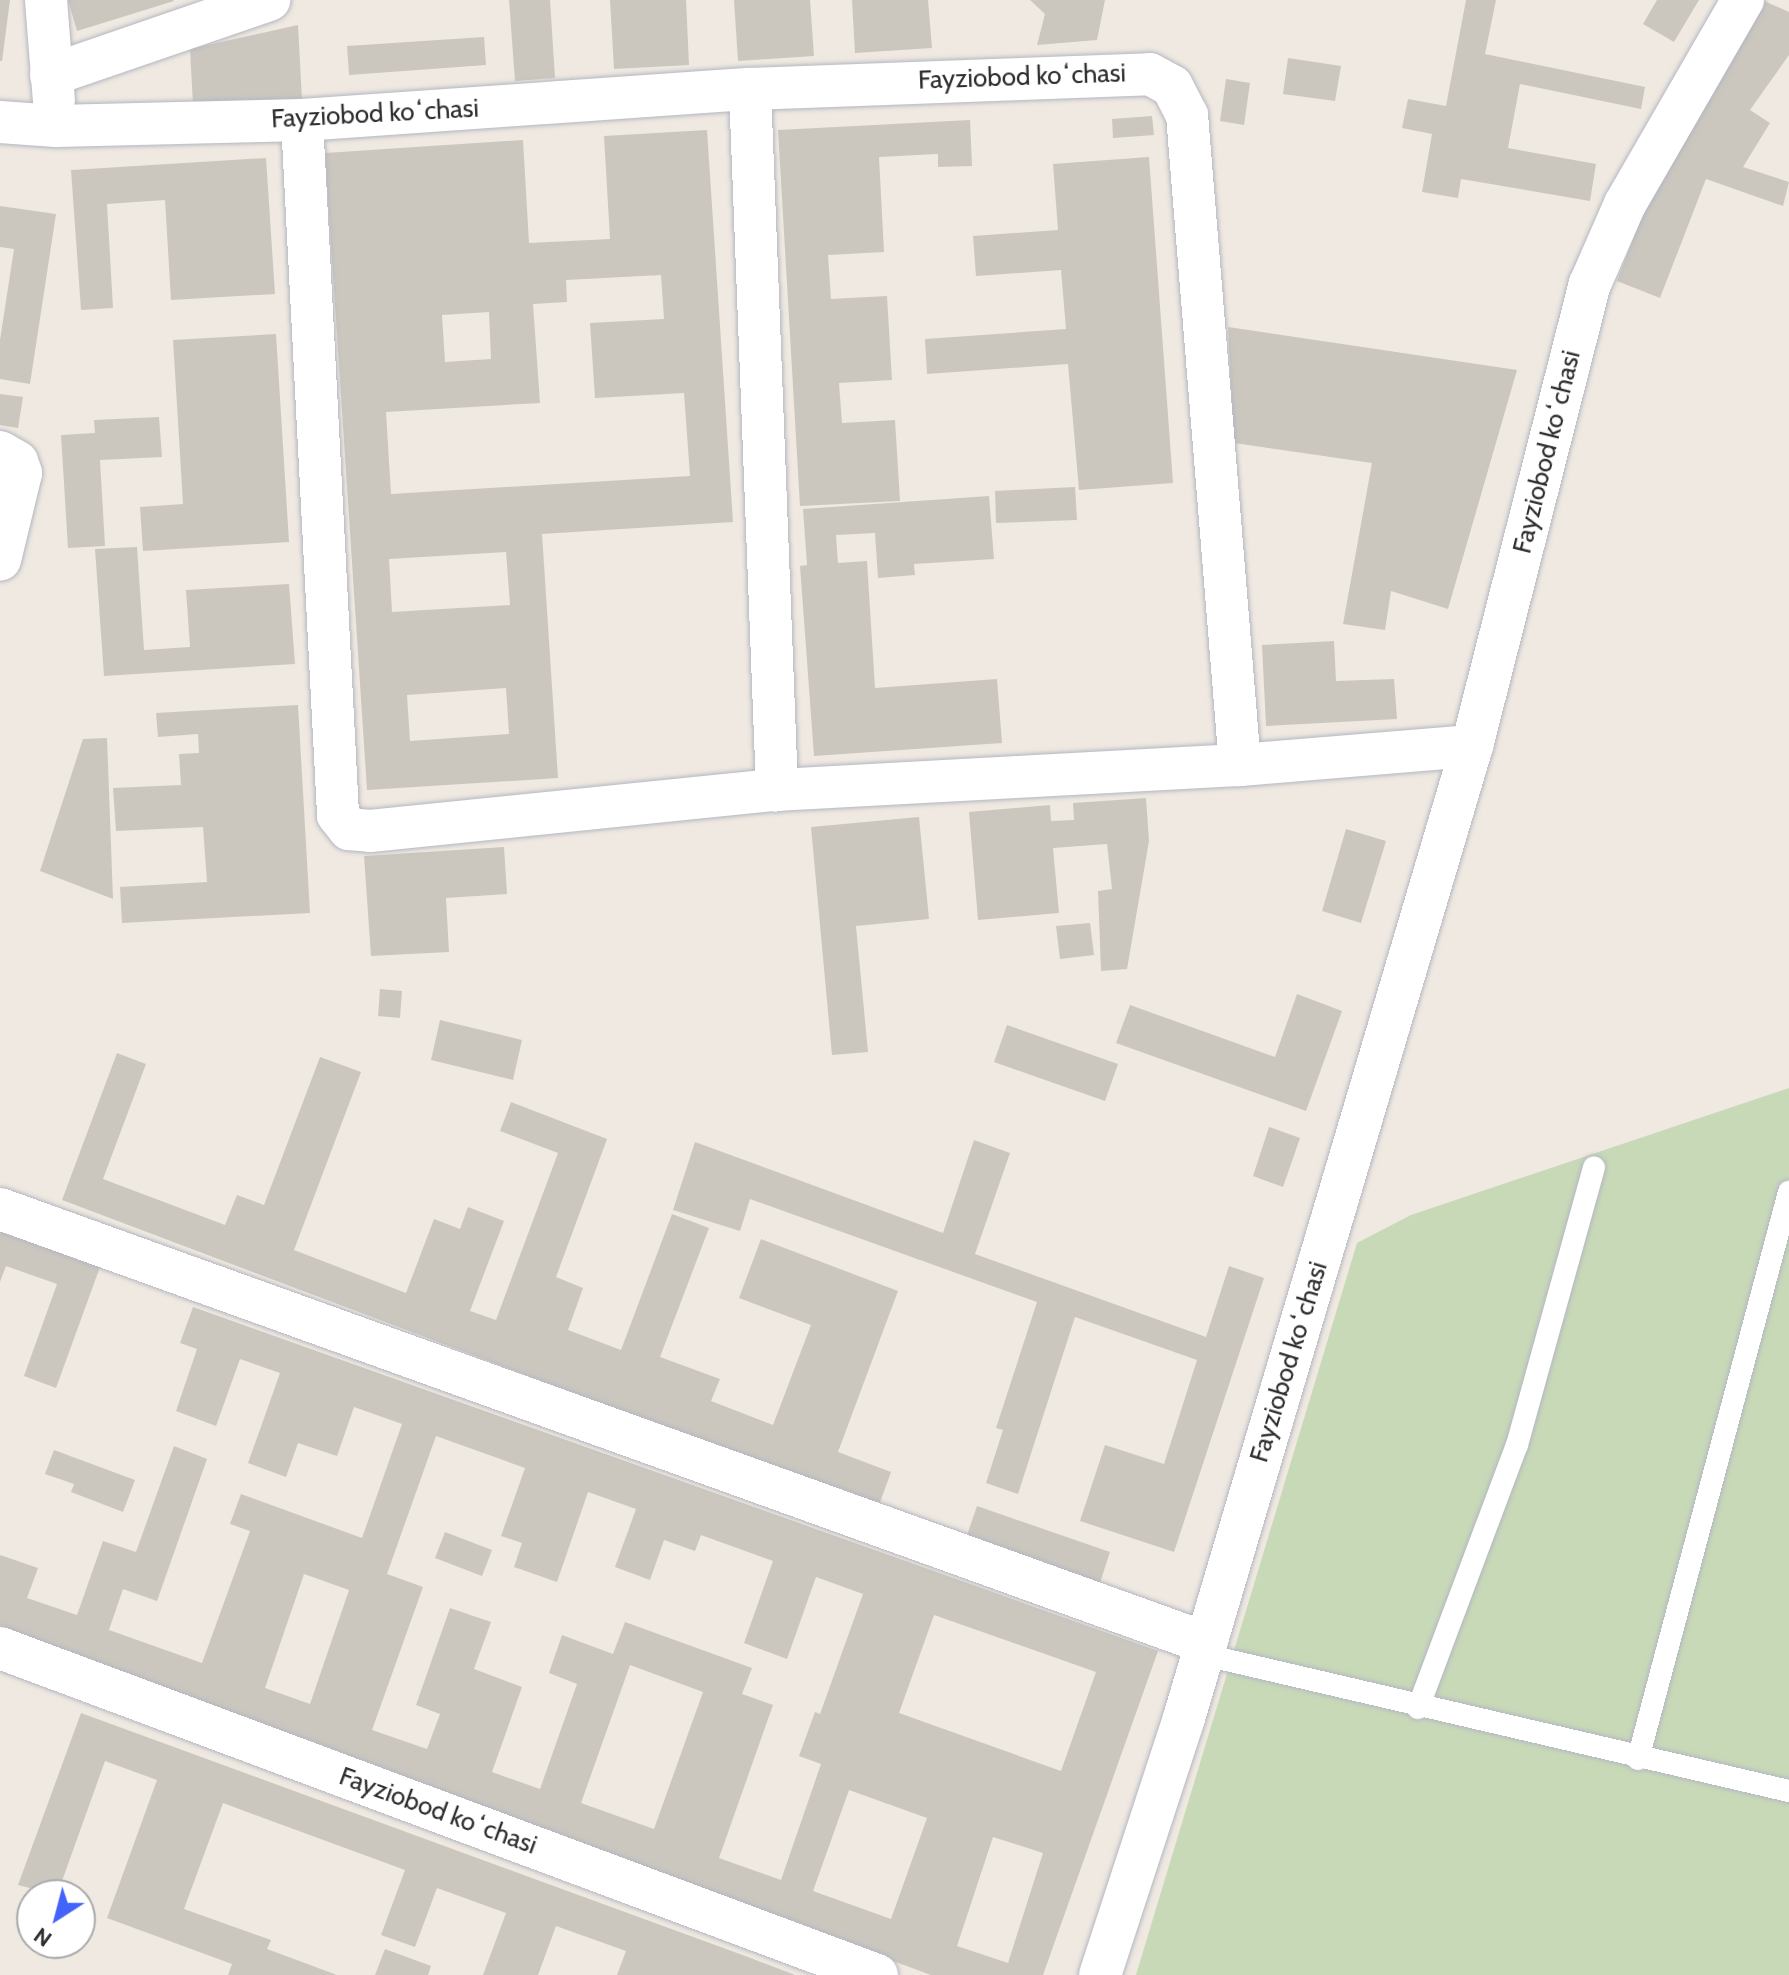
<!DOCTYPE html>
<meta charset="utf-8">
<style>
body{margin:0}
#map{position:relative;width:1789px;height:1975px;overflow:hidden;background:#efe9e1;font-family:Cabin,sans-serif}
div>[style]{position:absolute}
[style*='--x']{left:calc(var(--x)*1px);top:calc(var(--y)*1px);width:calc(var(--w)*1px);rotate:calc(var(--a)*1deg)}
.cemetery>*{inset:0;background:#c8d9b8}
.building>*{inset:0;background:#cbc7bf}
.roads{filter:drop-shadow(0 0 2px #b4b7c1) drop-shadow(0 0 2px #b4b7c1)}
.service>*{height:22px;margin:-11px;padding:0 11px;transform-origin:11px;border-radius:11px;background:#fff}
.minor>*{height:42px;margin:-21px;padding:0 21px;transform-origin:21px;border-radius:21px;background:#fff}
span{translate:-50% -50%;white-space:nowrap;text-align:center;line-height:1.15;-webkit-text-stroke:7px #fff;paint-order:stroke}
.street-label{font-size:26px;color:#2e2e2e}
.north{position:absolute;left:16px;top:1879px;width:80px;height:80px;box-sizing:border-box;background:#fff;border:2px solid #ababab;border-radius:50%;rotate:216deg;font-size:22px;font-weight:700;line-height:32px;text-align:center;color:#2e2e2e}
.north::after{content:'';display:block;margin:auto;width:28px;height:36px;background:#4264fb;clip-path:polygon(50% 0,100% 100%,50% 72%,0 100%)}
</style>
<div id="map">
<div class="cemetery">
<div style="clip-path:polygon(1789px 1088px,1789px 1975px,1136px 1975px,1357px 1243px,1411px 1215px)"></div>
</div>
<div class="building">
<div style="clip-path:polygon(0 0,10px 0,2px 61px,0 61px)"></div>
<div style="clip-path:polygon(68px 0,173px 0,174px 1px,77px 31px)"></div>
<div style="clip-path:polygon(509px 0,550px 0,555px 78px,515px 81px)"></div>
<div style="clip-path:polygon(610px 0,686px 0,689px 65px,614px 69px)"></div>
<div style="clip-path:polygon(734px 0,810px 0,814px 56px,738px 61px)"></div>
<div style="clip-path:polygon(852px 0,928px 0,932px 48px,855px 53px)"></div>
<div style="clip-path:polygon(1030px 0,1105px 0,1097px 40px,1037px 45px,1045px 14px)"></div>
<div style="clip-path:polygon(1466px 0,1496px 0,1485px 54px,1645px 87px,1641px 109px,1520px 84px,1508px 148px,1596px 164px,1590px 201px,1461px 179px,1458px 198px,1422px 192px,1432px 134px,1402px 128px,1408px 99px,1446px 106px)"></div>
<div style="clip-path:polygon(1657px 0,1699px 0,1674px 42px,1643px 24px)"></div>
<div style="clip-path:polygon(1762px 0,1789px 12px,1789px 55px,1750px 110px,1770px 123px,1743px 167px,1789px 182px,1783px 206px,1706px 179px,1660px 298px,1617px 281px,1664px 159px)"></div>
<div style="clip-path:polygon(298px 25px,302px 100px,193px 105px,190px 49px)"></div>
<div style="clip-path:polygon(484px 37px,486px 65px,349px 75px,347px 46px)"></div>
<div style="clip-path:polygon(1288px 58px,1341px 66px,1335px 101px,1283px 94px)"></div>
<div style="clip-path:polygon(1226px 79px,1250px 83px,1244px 125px,1220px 121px)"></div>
<div style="clip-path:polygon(1152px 116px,1154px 135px,1113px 138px,1112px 119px)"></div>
<div style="clip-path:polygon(970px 120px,972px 166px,938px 167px,938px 154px,879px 157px,884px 252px,828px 255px,831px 299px,887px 296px,892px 380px,839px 383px,842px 423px,895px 420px,900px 501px,800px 506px,778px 130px)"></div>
<div style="clip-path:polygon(evenodd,707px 130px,733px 522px,542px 534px,558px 778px,367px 790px,325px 153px,523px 140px,529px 243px,610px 239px,604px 136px,707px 130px,661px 275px,664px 319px,590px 323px,595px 398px,684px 393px,690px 476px,391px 494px,386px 412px,540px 403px,533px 304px,567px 302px,566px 280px,661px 275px,707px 130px,489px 312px,491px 359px,445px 362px,442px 315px,489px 312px,707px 130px,506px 552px,510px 605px,392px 612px,389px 559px,506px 552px,707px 130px,506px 688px,509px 734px,410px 741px,407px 695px,506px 688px)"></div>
<div style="clip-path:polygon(1149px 157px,1173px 483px,1079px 490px,1068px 364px,927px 374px,925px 339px,1066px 329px,1061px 270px,976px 276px,973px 236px,1058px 230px,1053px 164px)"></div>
<div style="clip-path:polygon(266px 158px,275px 294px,171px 300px,165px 200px,107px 204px,113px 308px,81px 310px,71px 170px)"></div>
<div style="clip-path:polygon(0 206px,56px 214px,30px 384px,0 379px,0 340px,14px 249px,0 247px)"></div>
<div style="clip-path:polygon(1228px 327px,1517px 370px,1448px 609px,1391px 591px,1385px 630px,1343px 624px,1372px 463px,1234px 443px)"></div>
<div style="clip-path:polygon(276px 334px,289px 542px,143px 551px,140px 507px,183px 504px,173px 340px)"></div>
<div style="clip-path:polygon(0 394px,23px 397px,18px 428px,0 425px)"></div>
<div style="clip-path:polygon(159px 417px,162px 457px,100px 460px,105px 546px,68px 548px,61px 435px,95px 433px,94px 420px)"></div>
<div style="clip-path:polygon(1075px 487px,1077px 520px,996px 523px,995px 491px)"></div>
<div style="clip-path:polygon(989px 496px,994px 559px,914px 564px,915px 575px,878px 578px,875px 533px,836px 535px,838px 563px,867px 561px,875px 688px,997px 679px,1002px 743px,814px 756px,800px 566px,807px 565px,803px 509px)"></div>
<div style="clip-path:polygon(137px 547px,144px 650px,190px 647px,186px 590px,289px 584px,295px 664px,104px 676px,95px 549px)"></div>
<div style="clip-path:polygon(1334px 641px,1336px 681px,1394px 679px,1397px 719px,1266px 726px,1262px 645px)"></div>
<div style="clip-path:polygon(298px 705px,310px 913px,122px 923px,120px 887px,207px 882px,203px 827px,116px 831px,113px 788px,181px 785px,179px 754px,199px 753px,198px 734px,158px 737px,156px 713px)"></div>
<div style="clip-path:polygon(107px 738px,113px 899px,40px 871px,83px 739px)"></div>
<div style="clip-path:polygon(1146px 798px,1149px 841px,1127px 969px,1101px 971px,1098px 891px,1112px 889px,1107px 844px,1053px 848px,1059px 913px,978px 920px,969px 812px,1050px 805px,1051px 821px,1074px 820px,1073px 803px)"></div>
<div style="clip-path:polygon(919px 817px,929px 919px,856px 926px,868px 1052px,832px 1055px,811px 827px)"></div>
<div style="clip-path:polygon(1346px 829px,1386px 841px,1361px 923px,1322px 911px)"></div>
<div style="clip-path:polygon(504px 847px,507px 894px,446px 898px,449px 952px,371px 956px,364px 856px)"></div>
<div style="clip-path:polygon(1090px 923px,1094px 955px,1060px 959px,1056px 926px)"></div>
<div style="clip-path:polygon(380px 989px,402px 991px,400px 1018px,378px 1016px)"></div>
<div style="clip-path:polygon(1297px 994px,1342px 1011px,1306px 1111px,1116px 1043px,1130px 1005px,1275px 1057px)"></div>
<div style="clip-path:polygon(440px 1020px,522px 1040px,513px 1080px,431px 1060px)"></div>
<div style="clip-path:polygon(1007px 1025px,1118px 1064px,1105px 1101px,994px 1062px)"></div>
<div style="clip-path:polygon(117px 1053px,146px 1064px,103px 1179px,225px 1225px,237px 1195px,264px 1205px,320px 1057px,361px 1072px,294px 1250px,406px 1293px,434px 1219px,460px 1229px,468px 1207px,504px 1221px,470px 1311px,496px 1320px,558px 1153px,500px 1131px,511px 1102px,607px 1139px,556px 1277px,583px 1288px,568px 1330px,621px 1350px,672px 1214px,709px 1228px,660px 1357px,720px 1379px,711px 1401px,773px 1425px,811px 1325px,739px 1298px,761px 1239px,898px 1291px,838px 1452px,891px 1472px,878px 1508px,62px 1200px)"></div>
<div style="clip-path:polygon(1269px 1127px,1300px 1138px,1283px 1187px,1253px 1176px)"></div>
<div style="clip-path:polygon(974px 1140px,1010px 1153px,975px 1254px,1206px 1337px,1229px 1266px,1264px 1278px,1174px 1552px,1080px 1521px,1105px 1445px,1164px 1464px,1197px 1360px,1075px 1317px,1018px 1494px,986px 1483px,1003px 1430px,996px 1428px,1037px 1302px,750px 1199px,740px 1231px,673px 1210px,695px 1142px,943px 1233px)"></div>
<div style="clip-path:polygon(0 1231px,100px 1267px,56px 1388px,24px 1376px,57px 1284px,6px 1266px,0 1282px)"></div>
<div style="clip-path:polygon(evenodd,193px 1307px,1158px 1651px,1043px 1975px,931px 1975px,0 1632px,0 1555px,38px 1568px,27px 1598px,77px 1615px,103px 1541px,136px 1552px,174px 1446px,207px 1459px,157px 1601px,123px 1589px,109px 1630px,202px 1663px,250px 1531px,230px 1524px,241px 1494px,362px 1538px,402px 1424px,354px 1407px,337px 1456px,298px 1443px,286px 1477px,248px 1463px,280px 1373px,240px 1359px,216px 1426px,176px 1411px,197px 1349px,180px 1343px,193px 1307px,436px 1436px,525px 1468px,501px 1536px,522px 1543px,514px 1567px,557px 1582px,588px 1492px,636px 1509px,615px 1567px,650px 1580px,664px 1540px,695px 1551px,701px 1535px,773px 1561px,744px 1643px,787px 1659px,816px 1577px,863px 1594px,820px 1714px,815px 1712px,799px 1756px,821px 1764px,781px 1880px,719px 1858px,773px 1705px,742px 1694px,752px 1668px,625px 1622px,613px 1654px,562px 1635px,549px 1673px,577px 1684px,540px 1789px,492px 1772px,522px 1687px,474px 1669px,491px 1622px,450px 1608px,416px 1705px,440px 1714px,427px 1749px,372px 1730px,423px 1587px,387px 1574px,436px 1436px,193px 1307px,304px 1574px,349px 1590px,310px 1704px,265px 1688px,304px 1574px,193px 1307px,934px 1615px,1096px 1672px,1061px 1771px,899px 1713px,934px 1615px,193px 1307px,630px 1665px,703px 1692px,654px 1829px,581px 1803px,630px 1665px,193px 1307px,849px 1790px,927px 1818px,891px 1919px,813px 1891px,849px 1790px,193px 1307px,993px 1837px,1043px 1853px,1008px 1963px,957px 1946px,993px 1837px)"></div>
<div style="clip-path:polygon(54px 1450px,135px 1480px,123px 1512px,71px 1492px,74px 1484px,45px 1474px)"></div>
<div style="clip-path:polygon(977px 1506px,1110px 1552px,1099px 1586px,965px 1541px)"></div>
<div style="clip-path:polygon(445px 1532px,492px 1550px,482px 1576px,435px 1558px)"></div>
<div style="clip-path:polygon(81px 1713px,748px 1957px,795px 1975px,617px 1975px,626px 1951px,556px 1926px,538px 1975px,483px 1975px,506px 1913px,437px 1888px,415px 1947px,381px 1935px,405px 1870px,223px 1803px,184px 1909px,271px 1940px,267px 1949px,337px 1975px,228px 1975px,232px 1964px,107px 1918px,157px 1780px,105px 1761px,57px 1895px,18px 1885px)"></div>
<div style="clip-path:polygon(385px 1949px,431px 1966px,428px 1975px,375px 1975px)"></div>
</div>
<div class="roads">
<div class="service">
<div style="--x:1201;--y:1654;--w:604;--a:13.12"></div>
<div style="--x:1418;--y:1708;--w:281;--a:-69.4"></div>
<div style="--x:1517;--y:1445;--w:288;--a:-74.5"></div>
<div style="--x:1638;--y:1759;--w:587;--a:-75.09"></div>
</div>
<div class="minor">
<div style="--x:46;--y:0;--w:101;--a:85.5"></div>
<div style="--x:51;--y:75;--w:231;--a:-19"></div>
<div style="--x:750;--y:89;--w:702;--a:87.79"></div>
<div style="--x:302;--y:120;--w:696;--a:87.03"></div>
<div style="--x:338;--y:815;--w:18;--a:52"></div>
<div style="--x:349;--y:829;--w:21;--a:5"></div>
<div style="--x:370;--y:831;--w:409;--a:-5.8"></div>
<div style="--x:777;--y:790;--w:464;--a:-3.1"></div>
<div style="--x:0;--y:122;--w:56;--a:4.1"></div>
<div style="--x:56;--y:126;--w:246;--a:-1.4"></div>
<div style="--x:302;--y:120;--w:449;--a:-4"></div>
<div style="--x:750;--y:89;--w:400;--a:-2.1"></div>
<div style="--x:1150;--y:74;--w:25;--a:29"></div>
<div style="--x:1172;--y:86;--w:33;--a:63"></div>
<div style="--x:1187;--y:115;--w:652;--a:85.34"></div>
<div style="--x:1240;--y:765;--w:233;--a:-4.7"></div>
<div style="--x:0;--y:452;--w:20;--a:30"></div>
<div style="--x:17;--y:462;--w:12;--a:70"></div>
<div style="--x:21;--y:473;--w:89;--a:103.6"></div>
<div style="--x:0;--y:1209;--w:1282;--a:19.79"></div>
<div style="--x:0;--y:1648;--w:936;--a:20.45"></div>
<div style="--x:1100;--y:1975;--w:270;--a:-71.9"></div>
<div style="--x:1184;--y:1718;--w:1014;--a:-73.5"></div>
<div style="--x:1472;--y:746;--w:477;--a:-75.7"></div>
<div style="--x:1590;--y:284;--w:87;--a:-66.4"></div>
<div style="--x:1625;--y:204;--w:236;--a:-60"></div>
</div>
</div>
<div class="street-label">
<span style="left:1022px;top:77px;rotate:-2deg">Fayziobod koʻchasi</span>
<span style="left:375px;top:114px;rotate:-3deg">Fayziobod koʻchasi</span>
<span style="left:1547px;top:452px;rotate:-76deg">Fayziobod koʻchasi</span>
<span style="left:1289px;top:1362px;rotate:-73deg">Fayziobod koʻchasi</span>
<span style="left:438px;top:1811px;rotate:20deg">Fayziobod koʻchasi</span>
</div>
<div class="north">N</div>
</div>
